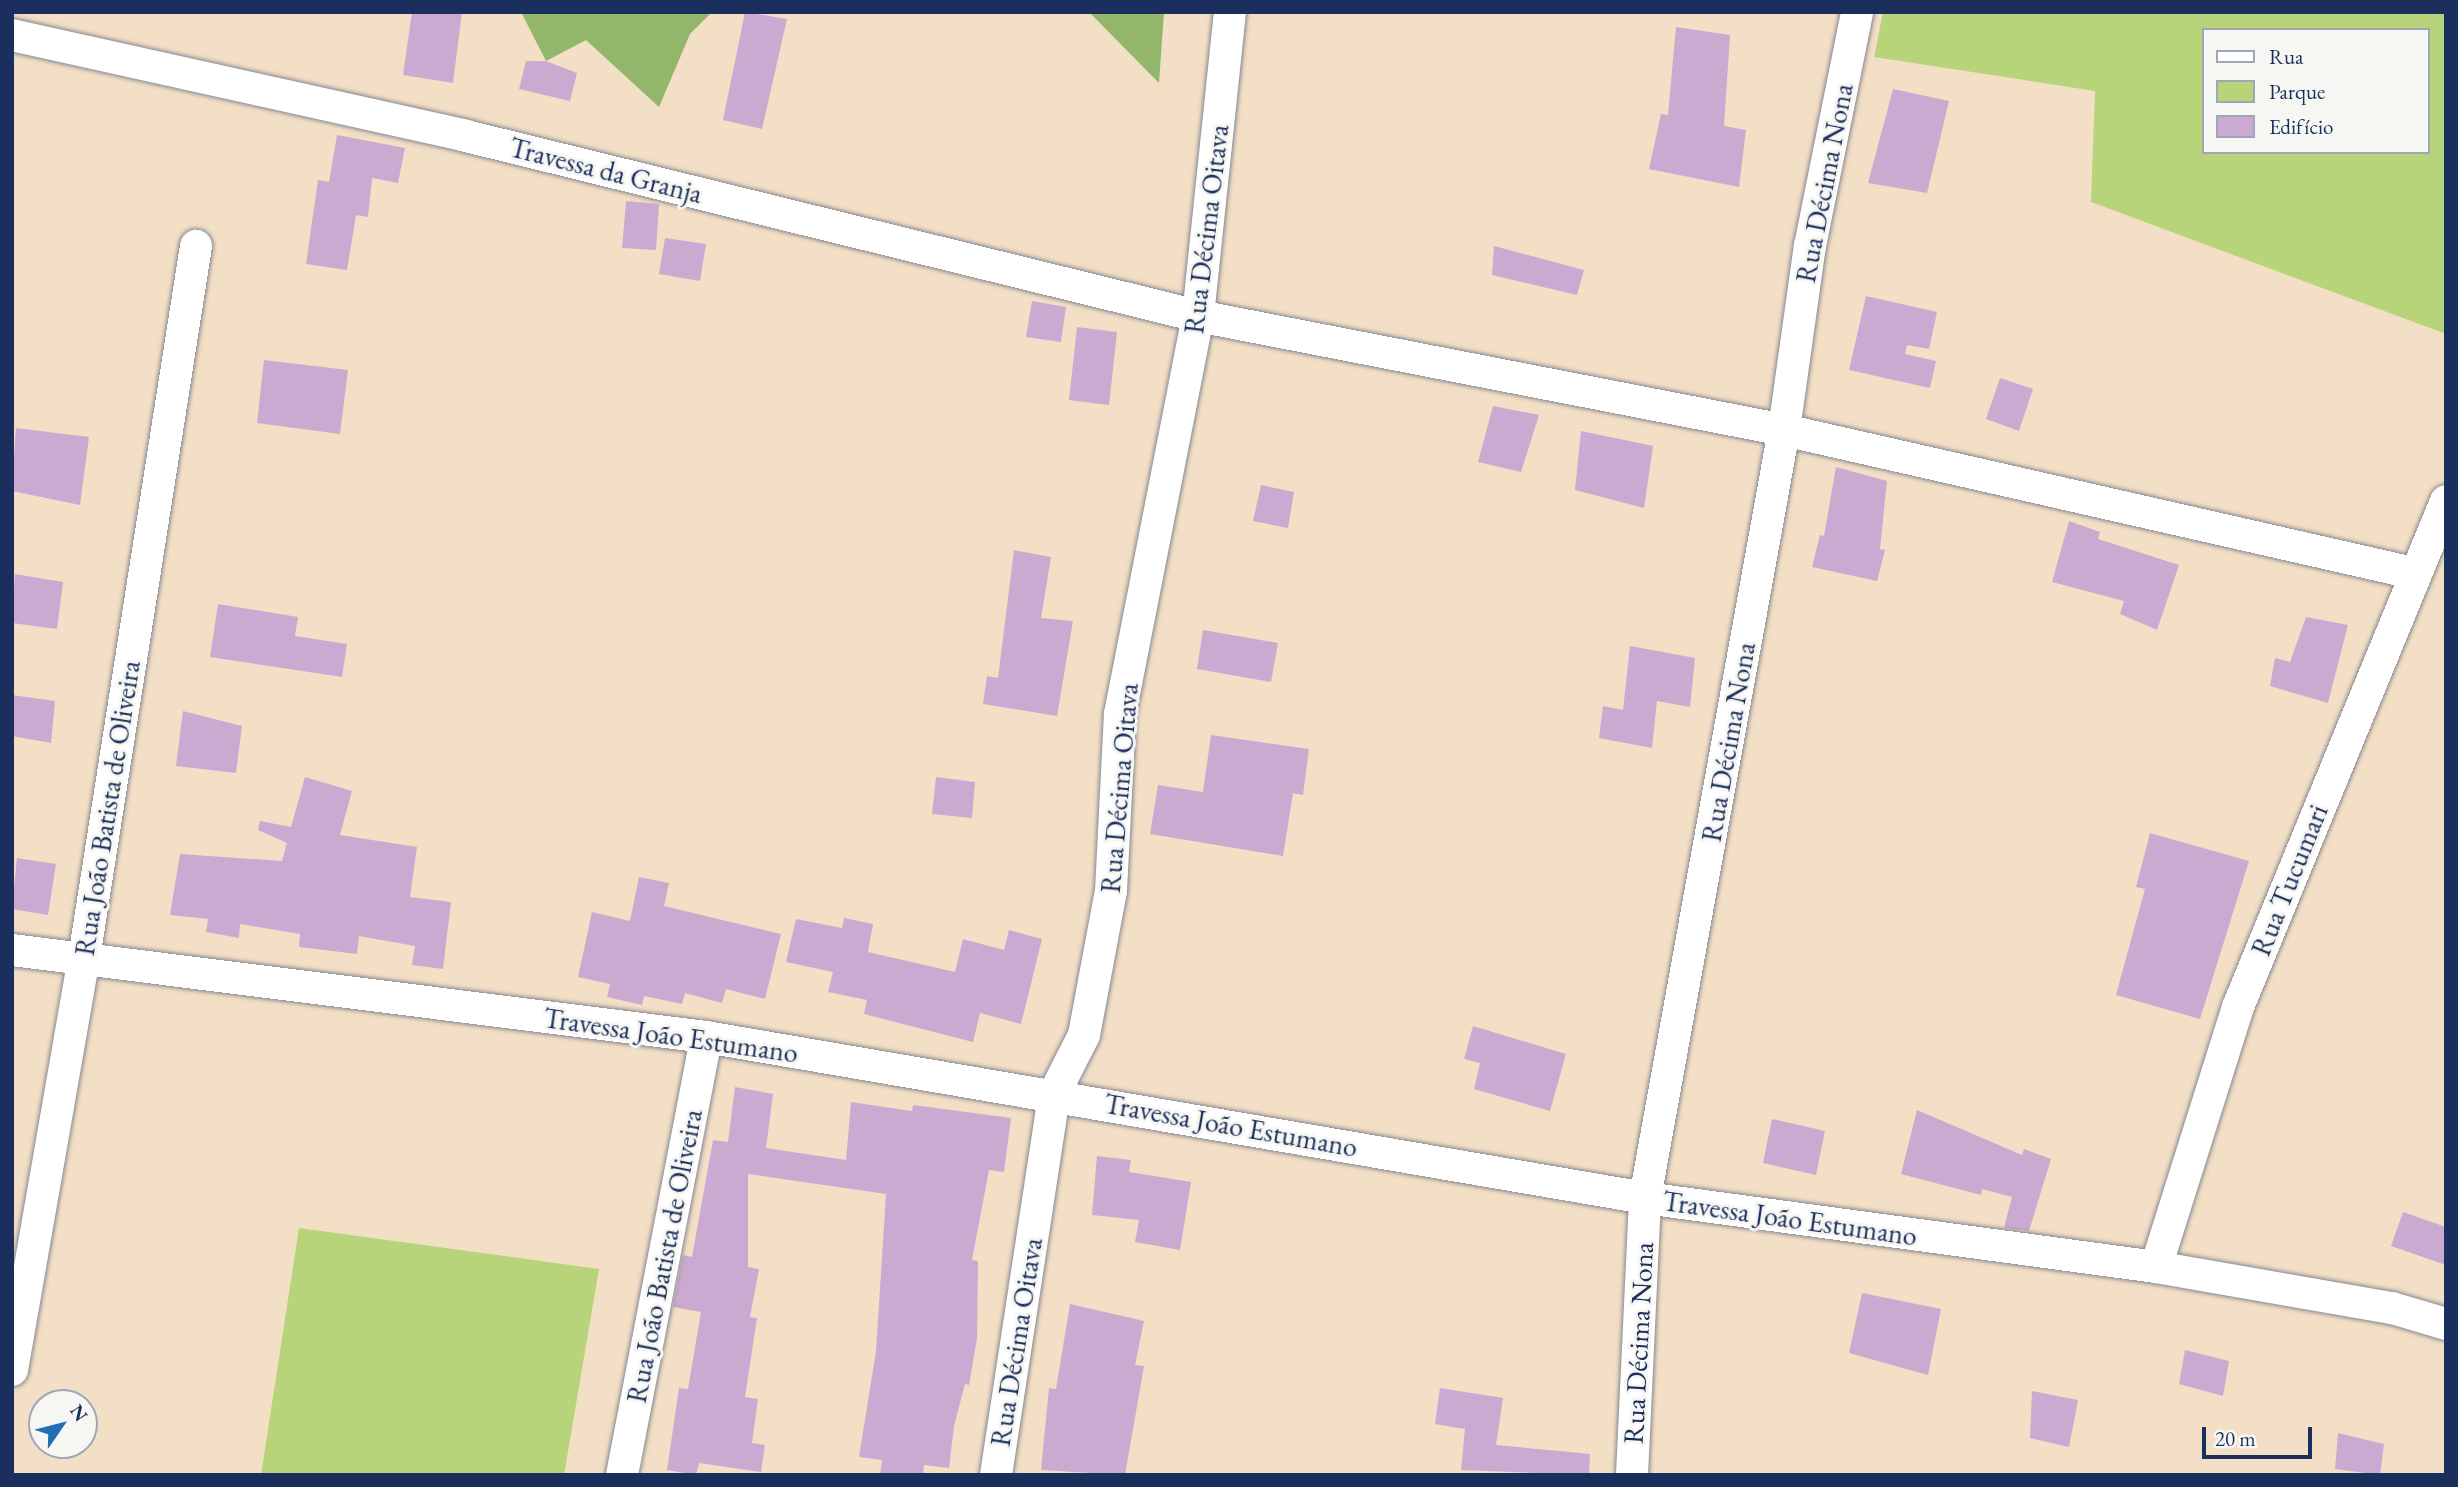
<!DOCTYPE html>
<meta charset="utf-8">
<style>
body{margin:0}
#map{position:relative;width:2458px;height:1487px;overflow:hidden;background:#f3dfc5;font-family:"EB Garamond",serif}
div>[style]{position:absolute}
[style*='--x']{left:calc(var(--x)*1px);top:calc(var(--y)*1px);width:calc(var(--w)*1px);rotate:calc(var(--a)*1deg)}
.green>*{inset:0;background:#b8d47a}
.forest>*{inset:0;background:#92b66a}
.building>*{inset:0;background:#cbaad1}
.roads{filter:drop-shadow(0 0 2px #878792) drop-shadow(0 0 2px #878792)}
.street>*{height:32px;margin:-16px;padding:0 16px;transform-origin:16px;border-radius:16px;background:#fff}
span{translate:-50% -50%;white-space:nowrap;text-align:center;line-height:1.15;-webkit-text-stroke:6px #f6f6f2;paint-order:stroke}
.street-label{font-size:28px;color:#1b2f5e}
.frame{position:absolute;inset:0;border:14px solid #1b2f5e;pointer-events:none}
.legend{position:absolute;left:2202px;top:28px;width:228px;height:126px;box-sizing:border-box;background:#f6f6f2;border:2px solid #9ea6b7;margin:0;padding:9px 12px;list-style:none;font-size:21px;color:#1b2f5e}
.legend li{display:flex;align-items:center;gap:14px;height:35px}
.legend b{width:35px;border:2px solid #9ea6b7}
.north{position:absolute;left:28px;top:1389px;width:70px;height:70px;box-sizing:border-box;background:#f6f6f2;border:2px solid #9ea6b7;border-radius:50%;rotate:55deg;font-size:19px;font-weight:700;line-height:28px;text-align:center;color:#1b2f5e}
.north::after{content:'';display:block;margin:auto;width:24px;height:32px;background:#1f6fb2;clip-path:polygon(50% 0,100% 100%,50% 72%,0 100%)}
.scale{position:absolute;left:2202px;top:1427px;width:110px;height:32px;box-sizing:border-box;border:4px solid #1b2f5e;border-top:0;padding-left:9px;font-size:21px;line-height:24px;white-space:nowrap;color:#1b2f5e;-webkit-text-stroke:5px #f6f6f2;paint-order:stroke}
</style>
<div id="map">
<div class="green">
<div style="clip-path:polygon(evenodd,1883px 12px,2446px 12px,2446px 334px,2091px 202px,2095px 91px,1874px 57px,1883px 12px,2204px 30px,2428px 30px,2428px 152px,2204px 152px,2204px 30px)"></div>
<div style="clip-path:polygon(299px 1228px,599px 1269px,564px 1475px,261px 1475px)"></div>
</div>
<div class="forest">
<div style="clip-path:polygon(521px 12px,712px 12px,690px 34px,659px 107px,586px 40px,546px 61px)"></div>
<div style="clip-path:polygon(1089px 12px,1164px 12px,1159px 83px)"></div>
</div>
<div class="building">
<div style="clip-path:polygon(412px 12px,462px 12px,453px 83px,403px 75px)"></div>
<div style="clip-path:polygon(745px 12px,787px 19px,762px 129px,723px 120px)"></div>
<div style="clip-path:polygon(1676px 27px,1730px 35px,1724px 126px,1746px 130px,1739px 187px,1649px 169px,1661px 114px,1668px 115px)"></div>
<div style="clip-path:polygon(526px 61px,546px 61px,577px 73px,570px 101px,519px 89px)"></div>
<div style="clip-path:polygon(1893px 89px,1949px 101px,1927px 193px,1868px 183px)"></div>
<div style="clip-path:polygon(337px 135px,405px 148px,398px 183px,372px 178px,368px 217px,356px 215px,347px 270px,306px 264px,318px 180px,329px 182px)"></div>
<div style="clip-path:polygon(626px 201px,659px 204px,656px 250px,622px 248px)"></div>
<div style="clip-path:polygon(665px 238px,706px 244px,700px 281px,659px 274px)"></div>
<div style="clip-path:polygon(1494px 246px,1584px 270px,1577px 295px,1492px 275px)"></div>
<div style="clip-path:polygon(1866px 296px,1937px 312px,1929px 349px,1907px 345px,1905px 354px,1936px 361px,1930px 388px,1849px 370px)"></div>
<div style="clip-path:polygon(1032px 301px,1066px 307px,1061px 342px,1026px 337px)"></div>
<div style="clip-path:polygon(1077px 327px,1117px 332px,1109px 405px,1069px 400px)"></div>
<div style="clip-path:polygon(264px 360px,348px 370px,340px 434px,257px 423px)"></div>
<div style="clip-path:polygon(2000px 378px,2033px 389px,2019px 431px,1986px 419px)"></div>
<div style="clip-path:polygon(1493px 406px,1539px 415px,1521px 472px,1478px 462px)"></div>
<div style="clip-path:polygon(16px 428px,89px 437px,80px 505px,12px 491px)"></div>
<div style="clip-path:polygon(1581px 431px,1653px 446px,1644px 508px,1575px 490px)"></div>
<div style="clip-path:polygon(1836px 467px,1887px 481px,1880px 549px,1885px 550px,1877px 581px,1812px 567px,1820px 535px,1824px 536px)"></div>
<div style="clip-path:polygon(1261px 485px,1294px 492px,1288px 528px,1253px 521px)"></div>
<div style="clip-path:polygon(2069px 521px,2100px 532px,2098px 539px,2179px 565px,2157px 630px,2120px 614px,2124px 601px,2052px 582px)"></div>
<div style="clip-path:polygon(1014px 550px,1051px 557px,1041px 618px,1073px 621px,1057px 716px,983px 704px,987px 676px,998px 678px)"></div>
<div style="clip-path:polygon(15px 574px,63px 582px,57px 629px,12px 623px)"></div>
<div style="clip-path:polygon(218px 604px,298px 617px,295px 636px,347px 644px,342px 677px,210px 657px)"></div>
<div style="clip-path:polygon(2306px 617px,2348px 625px,2328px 703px,2270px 686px,2275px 658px,2290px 662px)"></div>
<div style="clip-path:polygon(1203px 630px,1278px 643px,1271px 682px,1197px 669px)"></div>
<div style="clip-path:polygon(1630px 646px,1695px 658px,1690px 707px,1657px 701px,1652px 748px,1599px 738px,1603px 706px,1623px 710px)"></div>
<div style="clip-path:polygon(12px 695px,55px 701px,51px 743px,12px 736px)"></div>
<div style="clip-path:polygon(183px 711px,242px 726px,236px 773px,176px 766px)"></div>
<div style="clip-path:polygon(1211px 735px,1309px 749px,1303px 795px,1293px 793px,1283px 856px,1150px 834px,1158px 785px,1203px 792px)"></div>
<div style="clip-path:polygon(305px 777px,352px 791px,340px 835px,417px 847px,410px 897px,451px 902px,443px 969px,412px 965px,415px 946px,359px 936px,357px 954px,299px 947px,300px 934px,240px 924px,239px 938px,206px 932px,208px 919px,170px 915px,180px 854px,282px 861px,287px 843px,258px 830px,260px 821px,291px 827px)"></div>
<div style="clip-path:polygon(936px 777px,975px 782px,972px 818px,932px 814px)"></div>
<div style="clip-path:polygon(2150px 833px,2249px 861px,2200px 1019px,2116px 995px,2145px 889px,2136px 887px)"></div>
<div style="clip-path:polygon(17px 858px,56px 864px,48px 915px,12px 909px)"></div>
<div style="clip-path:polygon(639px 877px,669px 883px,664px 906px,781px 934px,765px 999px,726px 989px,722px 1003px,685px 993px,682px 1004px,644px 996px,642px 1005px,607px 997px,610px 984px,578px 977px,592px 912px,630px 921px)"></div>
<div style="clip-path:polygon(844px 918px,873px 924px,868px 952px,955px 972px,963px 939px,1004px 950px,1009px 930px,1042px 939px,1021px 1024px,980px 1013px,973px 1042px,864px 1014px,867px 1000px,828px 992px,833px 972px,786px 962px,796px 919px,842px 928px)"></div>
<div style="clip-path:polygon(1473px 1026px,1566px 1054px,1550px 1111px,1474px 1089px,1480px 1063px,1464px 1059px)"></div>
<div style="clip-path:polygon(735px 1087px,773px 1094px,766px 1148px,846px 1160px,851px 1102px,912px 1111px,913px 1105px,1011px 1118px,1004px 1172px,989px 1170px,972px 1260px,978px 1261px,977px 1338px,969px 1385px,965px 1384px,954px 1426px,949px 1468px,924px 1465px,923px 1475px,880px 1475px,882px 1460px,859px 1457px,876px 1351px,886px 1194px,748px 1174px,748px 1267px,759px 1269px,750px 1317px,757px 1318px,745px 1397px,758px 1399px,752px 1443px,765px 1445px,761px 1472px,699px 1463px,696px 1475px,667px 1470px,679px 1388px,688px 1389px,701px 1312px,673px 1307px,683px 1255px,692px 1257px,713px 1140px,728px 1142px)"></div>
<div style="clip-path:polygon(1917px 1110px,2022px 1155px,2024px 1149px,2051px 1159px,2029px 1231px,2004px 1228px,2012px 1197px,1982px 1189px,1981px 1195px,1901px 1174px)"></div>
<div style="clip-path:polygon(1772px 1119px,1825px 1131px,1816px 1175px,1763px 1163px)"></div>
<div style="clip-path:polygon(1097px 1156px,1131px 1160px,1129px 1172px,1191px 1182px,1180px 1250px,1135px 1242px,1139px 1220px,1092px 1215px)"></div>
<div style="clip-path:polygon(2403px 1212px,2446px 1227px,2446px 1265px,2391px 1246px)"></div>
<div style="clip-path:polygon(1862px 1293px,1941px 1309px,1928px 1375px,1849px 1353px)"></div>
<div style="clip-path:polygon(1070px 1304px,1144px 1321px,1135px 1365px,1144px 1366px,1125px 1475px,1041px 1470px,1049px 1388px,1056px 1389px)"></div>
<div style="clip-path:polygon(2185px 1350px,2229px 1361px,2223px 1396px,2179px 1384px)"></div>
<div style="clip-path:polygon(1440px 1388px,1503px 1398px,1496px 1445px,1590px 1454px,1589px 1475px,1461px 1470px,1465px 1429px,1435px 1424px)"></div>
<div style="clip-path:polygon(2032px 1391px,2078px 1400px,2069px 1447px,2030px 1438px)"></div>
<div style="clip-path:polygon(2338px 1433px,2384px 1444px,2380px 1475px,2335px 1469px)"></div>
</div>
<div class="roads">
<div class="street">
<div style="--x:12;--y:35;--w:465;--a:12.5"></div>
<div style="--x:466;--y:136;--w:754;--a:13.82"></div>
<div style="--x:1198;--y:316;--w:597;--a:11.01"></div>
<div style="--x:1784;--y:430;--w:645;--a:12.81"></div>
<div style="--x:12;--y:950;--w:699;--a:7.15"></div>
<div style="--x:706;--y:1037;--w:953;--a:9.73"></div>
<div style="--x:1645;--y:1198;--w:516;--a:7.69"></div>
<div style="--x:2156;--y:1267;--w:240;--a:9.9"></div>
<div style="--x:2392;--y:1308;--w:56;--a:16.5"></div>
<div style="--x:2156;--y:1267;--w:273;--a:-72.5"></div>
<div style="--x:2238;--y:1007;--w:547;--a:-67.65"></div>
<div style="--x:12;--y:1370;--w:418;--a:-80.1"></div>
<div style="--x:84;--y:958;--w:721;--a:-81.06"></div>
<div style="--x:622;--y:1475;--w:446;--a:-79.1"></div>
<div style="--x:996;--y:1475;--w:385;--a:-81.3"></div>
<div style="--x:1054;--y:1094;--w:66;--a:-63"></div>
<div style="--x:1084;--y:1035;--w:147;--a:-79.4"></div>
<div style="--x:1111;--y:891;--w:177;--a:-87.1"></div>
<div style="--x:1120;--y:714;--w:406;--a:-78.9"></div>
<div style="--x:1198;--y:316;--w:306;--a:-84"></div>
<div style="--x:1632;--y:1475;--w:277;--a:-87.3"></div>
<div style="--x:1645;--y:1198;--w:780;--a:-79.74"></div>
<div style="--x:1784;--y:430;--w:186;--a:-82"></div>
<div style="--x:1810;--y:246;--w:239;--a:-78.6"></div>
</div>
</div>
<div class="street-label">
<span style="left:606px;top:170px;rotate:14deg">Travessa da Granja</span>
<span style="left:1824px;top:183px;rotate:-79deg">Rua Décima Nona</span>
<span style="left:1206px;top:229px;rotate:-83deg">Rua Décima Oitava</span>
<span style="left:1728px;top:742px;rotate:-80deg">Rua Décima Nona</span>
<span style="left:1119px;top:788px;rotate:-85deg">Rua Décima Oitava</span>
<span style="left:107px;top:808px;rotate:-81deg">Rua João Batista de Oliveira</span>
<span style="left:2289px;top:880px;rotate:-68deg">Rua Tucumari</span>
<span style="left:671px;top:1035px;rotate:8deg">Travessa João Estumano</span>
<span style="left:1231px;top:1125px;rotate:10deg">Travessa João Estumano</span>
<span style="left:1790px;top:1218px;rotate:8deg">Travessa João Estumano</span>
<span style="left:664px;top:1256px;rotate:-79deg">Rua João Batista de Oliveira</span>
<span style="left:1016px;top:1342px;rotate:-81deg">Rua Décima Oitava</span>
<span style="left:1638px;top:1343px;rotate:-87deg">Rua Décima Nona</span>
</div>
<div class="frame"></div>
<ul class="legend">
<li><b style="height:9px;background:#fff"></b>Rua</li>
<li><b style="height:19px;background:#b8d47a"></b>Parque</li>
<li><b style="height:19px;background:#cbaad1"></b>Edifício</li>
</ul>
<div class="north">N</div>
<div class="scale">20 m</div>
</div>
